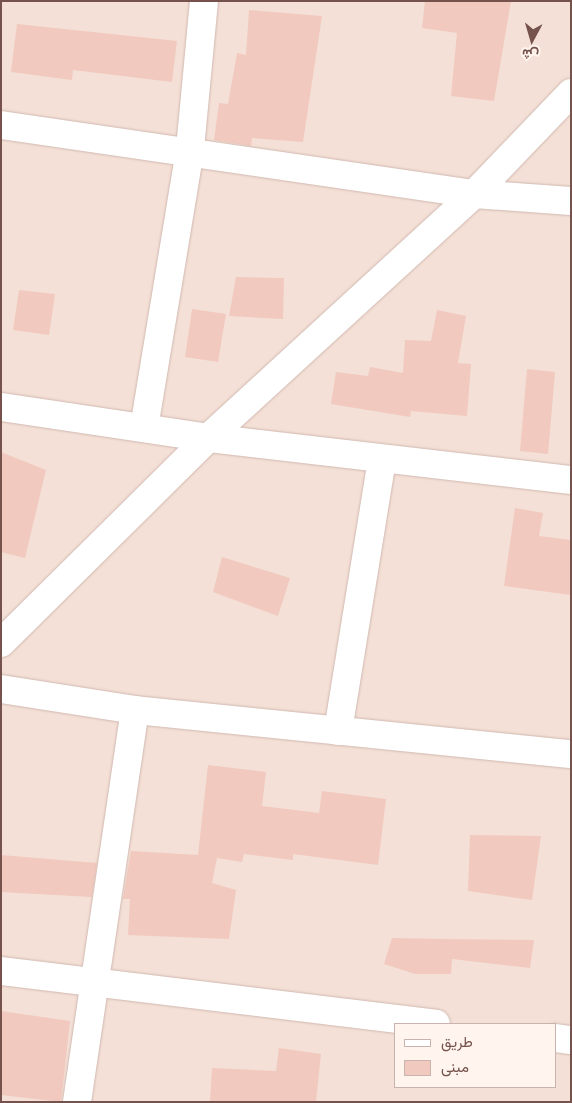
<!DOCTYPE html>
<meta charset="utf-8">
<style>
body{margin:0}
#map{position:relative;width:572px;height:1103px;overflow:hidden;background:#fcf0e7;font-family:"Noto Sans",Vazirmatn,sans-serif}
div>[style]{position:absolute}
[style*='--x']{left:calc(var(--x)*1px);top:calc(var(--y)*1px);width:calc(var(--w)*1px);rotate:calc(var(--a)*1deg)}
.residential>*{inset:0;background:#f4e0d6}
.building>*{inset:0;background:#f1c9bf}
.roads{filter:drop-shadow(0 0 1px #d0b8b0) drop-shadow(0 0 1px #d0b8b0)}
.street>*{height:28px;margin:-14px;padding:0 14px;transform-origin:14px;border-radius:14px;background:#fff}
span{translate:-50% -50%;white-space:nowrap;text-align:center;line-height:1.15;-webkit-text-stroke:4px #fff5ee;paint-order:stroke}
.frame{position:absolute;inset:0;border:2px solid #76524c;pointer-events:none}
.legend{position:absolute;left:394px;top:1023px;width:162px;height:65px;box-sizing:border-box;background:#fff5ee;border:1px solid #c8b4ad;margin:0;padding:6px 9px;list-style:none;font-size:15px;color:#76524c}
.legend li{display:flex;align-items:center;gap:10px;height:25px}
.legend b{width:25px;border:1px solid #c8b4ad}
.north{position:absolute;left:507px;top:15px;width:50px;height:50px;-webkit-text-stroke:4px #fff5ee;paint-order:stroke;rotate:186deg;font-size:14px;font-weight:700;line-height:20px;text-align:center;color:#76524c}
.north::after{content:'';display:block;margin:auto;width:18px;height:22px;background:#76524c;clip-path:polygon(50% 0,100% 100%,50% 72%,0 100%)}
</style>
<div id="map">
<div class="residential">
<div style="clip-path:polygon(evenodd,1px 1px,571px 1px,571px 1102px,1px 1102px,1px 1px,396px 1024px,556px 1024px,556px 1087px,396px 1087px,396px 1024px)"></div>
</div>
<div class="building">
<div style="clip-path:polygon(425px 1px,511px 1px,494px 101px,451px 96px,457px 33px,422px 28px)"></div>
<div style="clip-path:polygon(249px 10px,322px 16px,303px 142px,252px 138px,251px 146px,214px 140px,219px 103px,228px 104px,237px 53px,246px 55px)"></div>
<div style="clip-path:polygon(17px 24px,177px 41px,172px 82px,73px 70px,72px 80px,11px 72px)"></div>
<div style="clip-path:polygon(236px 277px,284px 278px,283px 319px,229px 316px)"></div>
<div style="clip-path:polygon(19px 290px,55px 294px,49px 335px,13px 330px)"></div>
<div style="clip-path:polygon(192px 309px,226px 314px,218px 362px,185px 357px)"></div>
<div style="clip-path:polygon(437px 310px,466px 316px,458px 363px,471px 364px,467px 416px,411px 411px,410px 417px,331px 404px,336px 372px,368px 376px,370px 367px,403px 373px,405px 340px,431px 341px)"></div>
<div style="clip-path:polygon(527px 369px,555px 372px,548px 454px,520px 451px)"></div>
<div style="clip-path:polygon(1px 452px,46px 470px,25px 558px,1px 552px)"></div>
<div style="clip-path:polygon(515px 508px,543px 513px,539px 536px,571px 540px,571px 595px,504px 586px)"></div>
<div style="clip-path:polygon(222px 557px,290px 578px,278px 616px,213px 592px)"></div>
<div style="clip-path:polygon(208px 765px,266px 772px,262px 806px,319px 813px,322px 791px,386px 799px,378px 865px,293px 854px,293px 860px,244px 854px,242px 862px,217px 858px,212px 883px,236px 890px,229px 939px,128px 935px,130px 899px,123px 899px,131px 851px,198px 855px)"></div>
<div style="clip-path:polygon(470px 835px,541px 836px,532px 900px,468px 891px)"></div>
<div style="clip-path:polygon(1px 855px,97px 863px,92px 897px,1px 892px)"></div>
<div style="clip-path:polygon(392px 938px,445px 939px,534px 940px,530px 968px,452px 959px,451px 974px,415px 974px,384px 964px)"></div>
<div style="clip-path:polygon(1px 1011px,70px 1021px,61px 1102px,1px 1095px)"></div>
<div style="clip-path:polygon(279px 1048px,321px 1054px,316px 1102px,210px 1102px,212px 1068px,276px 1071px)"></div>
</div>
<div class="roads">
<div class="street">
<div style="--x:1;--y:125;--w:478;--a:8.3"></div>
<div style="--x:474;--y:194;--w:97;--a:4.1"></div>
<div style="--x:1;--y:407;--w:209;--a:8.5"></div>
<div style="--x:208;--y:438;--w:365;--a:6.6"></div>
<div style="--x:144;--y:428;--w:283;--a:-80.6"></div>
<div style="--x:190;--y:149;--w:149;--a:-84.6"></div>
<div style="--x:1;--y:643;--w:291;--a:-44.7"></div>
<div style="--x:208;--y:438;--w:361;--a:-42.5"></div>
<div style="--x:474;--y:194;--w:140;--a:-46.2"></div>
<div style="--x:1;--y:689;--w:136;--a:8.9"></div>
<div style="--x:135;--y:710;--w:438;--a:5.8"></div>
<div style="--x:338;--y:731;--w:275;--a:-80.8"></div>
<div style="--x:1;--y:971;--w:438;--a:6.9"></div>
<div style="--x:556;--y:1038;--w:15;--a:8"></div>
<div style="--x:77;--y:1102;--w:396;--a:-81.6"></div>
</div>
</div>
<div class="frame"></div>
<ul class="legend">
<li><b style="height:6px;background:#fff"></b>طريق</li>
<li><b style="height:14px;background:#f1c9bf"></b>مبنى</li>
</ul>
<div class="north">ش</div>
</div>
